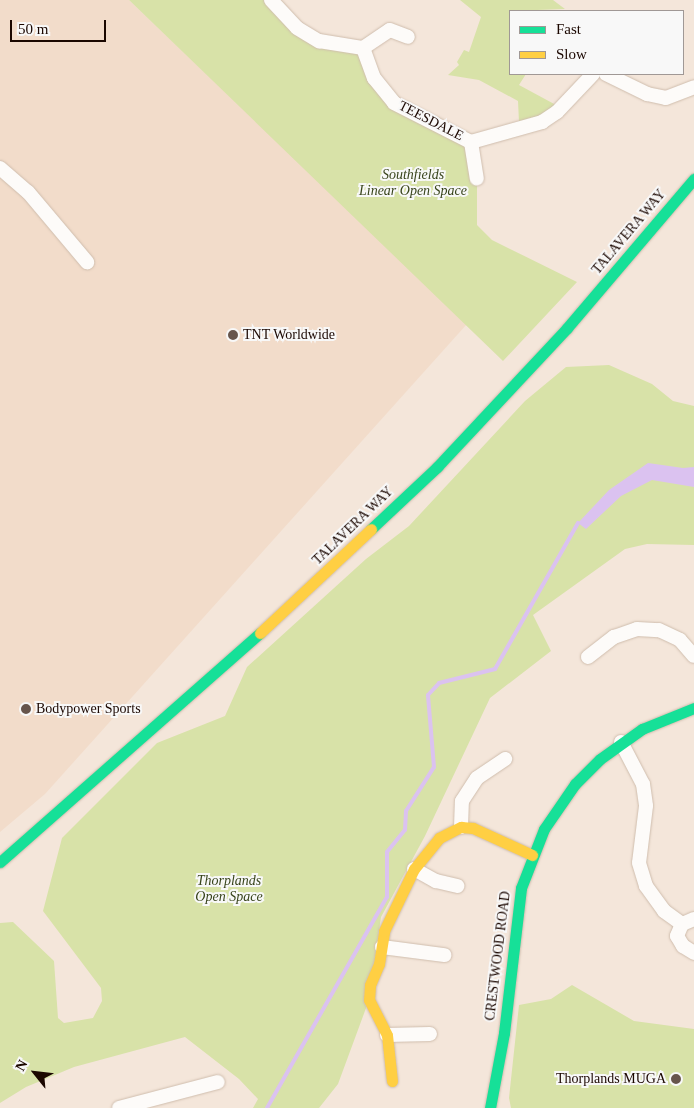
<!DOCTYPE html>
<style>
body{margin:0}
#map{position:relative;width:694px;height:1108px;overflow:hidden;background:#f4e6da;font-family:"Times New Roman",serif}
div>[style]{position:absolute}
[style*='--x']{left:calc(var(--x)*1px);top:calc(var(--y)*1px);width:calc(var(--w)*1px);rotate:calc(var(--a)*1deg)}
.built>*{inset:0;background:#f2dcca}
.green>*{inset:0;background:#d8e2a8}
.water>*{inset:0;background:#dbc2f0}
.stream>*{height:4px;margin:-2px;padding:0 2px;transform-origin:2px;border-radius:2px;background:#dbc2f0}
.roads{filter:drop-shadow(0 0 1px #cfbdad) drop-shadow(0 0 1px #cfbdad)}
.street>*{height:14px;margin:-7px;padding:0 7px;transform-origin:7px;border-radius:7px;background:#fdfbf9}
.fast>*{height:11px;margin:-5.5px;padding:0 5.5px;transform-origin:5.5px;border-radius:5.5px;background:#16e098}
.slow>*{height:11px;margin:-5.5px;padding:0 5.5px;transform-origin:5.5px;border-radius:5.5px;background:#ffcf43}
.dots>*{width:14px;height:14px;translate:-50% -50%;box-sizing:border-box;border:2px solid #f8f8f8;border-radius:50%}
span{translate:-50% -50%;white-space:nowrap;text-align:center;line-height:1.15;-webkit-text-stroke:4px #f8f8f8;paint-order:stroke}
.street-label{font-size:14px;color:#1b0700}
.park-label{font-size:14px;color:#38441b;font-style:italic}
.poi-label{font-size:14px;color:#1b0700}
.left{translate:0 -50%;text-align:left}
.right{translate:-100% -50%;text-align:right}
.legend{position:absolute;left:509px;top:10px;width:175px;height:65px;box-sizing:border-box;background:#f8f8f8;border:1px solid #a09895;margin:0;padding:6px 9px;list-style:none;font-size:15px;color:#1b0700}
.legend li{display:flex;align-items:center;gap:10px;height:25px}
.legend b{width:25px;border:1px solid #a09895}
.north{position:absolute;left:10px;top:1048px;width:50px;height:50px;-webkit-text-stroke:4px #f8f8f8;paint-order:stroke;rotate:299deg;font-size:14px;font-weight:700;line-height:20px;text-align:center;color:#1b0700}
.north::after{content:'';display:block;margin:auto;width:18px;height:22px;background:#1b0700;clip-path:polygon(50% 0,100% 100%,50% 72%,0 100%)}
.scale{position:absolute;left:10px;top:20px;width:96px;height:22px;box-sizing:border-box;border:2px solid #1b0700;border-top:0;padding-left:6px;font-size:15px;line-height:18px;white-space:nowrap;color:#1b0700;-webkit-text-stroke:4px #f8f8f8;paint-order:stroke}
</style>
<div id="map">
<div class="built">
<div style="clip-path:polygon(0 0,129px 0,467px 324px,45px 794px,0 832px)"></div>
</div>
<div class="green">
<div style="clip-path:polygon(129px 0,271px 0,297px 28px,363px 48px,394px 103px,471px 142px,477px 179px,477px 225px,492px 240px,577px 282px,503px 361px)"></div>
<div style="clip-path:polygon(460px 0,553px 0,565px 9px,510px 11px,510px 74px,526px 74px,519px 85px,556px 105px,540px 116px,519px 122px,518px 101px,479px 80px,448px 75px,459px 65px,457px 62px,464px 50px,469px 52px,481px 17px)"></div>
<div style="clip-path:polygon(609px 365px,652px 384px,673px 401px,694px 406px,694px 545px,647px 544px,625px 549px,533px 615px,551px 651px,490px 698px,425px 836px,381px 917px,369px 1000px,338px 1084px,319px 1108px,253px 1108px,258px 1099px,239px 1079px,185px 1037px,74px 1067px,26px 1087px,0 1103px,0 923px,13px 922px,54px 961px,58px 1018px,64px 1023px,93px 1018px,102px 1001px,101px 988px,43px 911px,62px 838px,157px 743px,225px 716px,247px 667px,366px 559px,409px 526px,525px 401px,566px 367px)"></div>
<div style="clip-path:polygon(572px 985px,634px 1021px,694px 1029px,694px 1108px,511px 1108px,509px 1098px,519px 1005px,551px 999px)"></div>
</div>
<div class="water">
<div style="clip-path:polygon(648px 463px,683px 468px,694px 467px,694px 487px,652px 480px,621px 496px,586px 529px,578px 523px,609px 490px)"></div>
</div>
<div class="stream">
<div style="--x:267;--y:1108;--w:243;--a:-60.4"></div>
<div style="--x:387;--y:897;--w:45;--a:-90"></div>
<div style="--x:387;--y:852;--w:28;--a:-51"></div>
<div style="--x:405;--y:830;--w:19;--a:-87"></div>
<div style="--x:406;--y:811;--w:52;--a:-57.5"></div>
<div style="--x:434;--y:767;--w:72;--a:-94.8"></div>
<div style="--x:428;--y:695;--w:16;--a:-47"></div>
<div style="--x:439;--y:683;--w:58;--a:-14"></div>
<div style="--x:495;--y:669;--w:168;--a:-60.4"></div>
</div>
<div class="roads">
<div class="street">
<div style="--x:271;--y:0;--w:38;--a:47"></div>
<div style="--x:297;--y:28;--w:26;--a:31"></div>
<div style="--x:319;--y:41;--w:45;--a:9"></div>
<div style="--x:363;--y:48;--w:32;--a:-34"></div>
<div style="--x:390;--y:30;--w:19;--a:21"></div>
<div style="--x:363;--y:48;--w:32;--a:70"></div>
<div style="--x:374;--y:78;--w:32;--a:51"></div>
<div style="--x:394;--y:103;--w:86;--a:26.9"></div>
<div style="--x:471;--y:142;--w:74;--a:-15.7"></div>
<div style="--x:542;--y:122;--w:18;--a:-34"></div>
<div style="--x:557;--y:112;--w:52;--a:-46.5"></div>
<div style="--x:606;--y:74;--w:46;--a:26"></div>
<div style="--x:647;--y:94;--w:19;--a:12"></div>
<div style="--x:666;--y:98;--w:30;--a:-21"></div>
<div style="--x:471;--y:142;--w:37;--a:81"></div>
<div style="--x:0;--y:168;--w:37;--a:41"></div>
<div style="--x:28;--y:192;--w:92;--a:49.9"></div>
<div style="--x:588;--y:657;--w:33;--a:-38"></div>
<div style="--x:614;--y:637;--w:24;--a:-19"></div>
<div style="--x:637;--y:629;--w:22;--a:3"></div>
<div style="--x:659;--y:630;--w:23;--a:25"></div>
<div style="--x:680;--y:640;--w:21;--a:49"></div>
<div style="--x:621;--y:742;--w:47;--a:62.4"></div>
<div style="--x:643;--y:784;--w:22;--a:82"></div>
<div style="--x:646;--y:806;--w:57;--a:97"></div>
<div style="--x:639;--y:863;--w:24;--a:73"></div>
<div style="--x:646;--y:886;--w:31;--a:54"></div>
<div style="--x:664;--y:911;--w:22;--a:36"></div>
<div style="--x:461;--y:827;--w:26;--a:-88"></div>
<div style="--x:462;--y:801;--w:27;--a:-57"></div>
<div style="--x:477;--y:778;--w:34;--a:-34"></div>
<div style="--x:414;--y:869;--w:25;--a:29"></div>
<div style="--x:436;--y:881;--w:22;--a:13"></div>
<div style="--x:694;--y:919;--w:13;--a:157"></div>
<div style="--x:682;--y:924;--w:13;--a:113"></div>
<div style="--x:677;--y:936;--w:12;--a:59"></div>
<div style="--x:683;--y:946;--w:13;--a:32"></div>
<div style="--x:382;--y:947;--w:63;--a:7.4"></div>
<div style="--x:387;--y:1035;--w:43;--a:-1.3"></div>
<div style="--x:119;--y:1108;--w:102;--a:-14.7"></div>
</div>
<div class="fast">
<div style="--x:371;--y:529;--w:91;--a:-43.2"></div>
<div style="--x:437;--y:467;--w:190;--a:-46.9"></div>
<div style="--x:567;--y:328;--w:196;--a:-49.6"></div>
<div style="--x:0;--y:862;--w:346;--a:-41.4"></div>
<div style="--x:490;--y:1108;--w:76;--a:-79.4"></div>
<div style="--x:504;--y:1033;--w:146;--a:-83.3"></div>
<div style="--x:521;--y:888;--w:63;--a:-68.7"></div>
<div style="--x:544;--y:829;--w:55;--a:-55.4"></div>
<div style="--x:575;--y:784;--w:35;--a:-45"></div>
<div style="--x:600;--y:759;--w:52;--a:-35.5"></div>
<div style="--x:642;--y:729;--w:56;--a:-22"></div>
</div>
<div class="slow">
<div style="--x:260;--y:633;--w:152;--a:-43.1"></div>
<div style="--x:392;--y:1081;--w:46;--a:-96.2"></div>
<div style="--x:387;--y:1035;--w:39;--a:-117"></div>
<div style="--x:369;--y:1000;--w:15;--a:-86"></div>
<div style="--x:370;--y:985;--w:23;--a:-67"></div>
<div style="--x:379;--y:964;--w:33;--a:-81"></div>
<div style="--x:384;--y:931;--w:69;--a:-64.2"></div>
<div style="--x:414;--y:869;--w:40;--a:-51"></div>
<div style="--x:439;--y:838;--w:25;--a:-27"></div>
<div style="--x:461;--y:827;--w:12;--a:5"></div>
<div style="--x:473;--y:828;--w:65;--a:24.6"></div>
</div>
</div>
<div class="dots">
<div style="left:233px;top:335px;background:#67554c"></div>
<div style="left:26px;top:709px;background:#67554c"></div>
<div style="left:676px;top:1079px;background:#67554c"></div>
</div>
<div class="street-label">
<span style="left:431px;top:121px;rotate:27deg">TEESDALE</span>
<span style="left:629px;top:232px;rotate:-50deg">TALAVERA WAY</span>
<span style="left:353px;top:526px;rotate:-44deg">TALAVERA WAY</span>
<span style="left:498px;top:956px;rotate:-83deg">CRESTWOOD ROAD</span>
</div>
<div class="park-label">
<span style="left:413px;top:183px">Southfields<br>Linear Open Space</span>
<span style="left:229px;top:889px">Thorplands<br>Open Space</span>
</div>
<div class="poi-label">
<span class="left" style="left:243px;top:335px">TNT Worldwide</span>
<span class="left" style="left:36px;top:709px">Bodypower Sports</span>
<span class="right" style="left:666px;top:1079px">Thorplands MUGA</span>
</div>
<ul class="legend">
<li><b style="height:6px;background:#16e098"></b>Fast</li>
<li><b style="height:6px;background:#ffcf43"></b>Slow</li>
</ul>
<div class="north">N</div>
<div class="scale">50 m</div>
</div>
